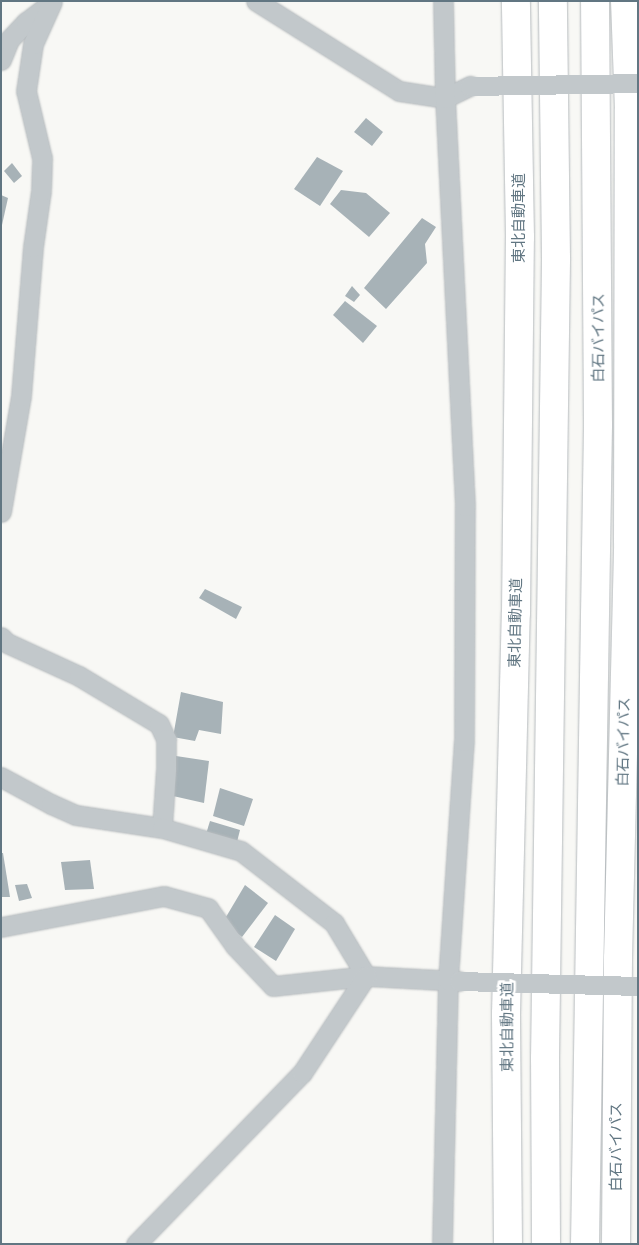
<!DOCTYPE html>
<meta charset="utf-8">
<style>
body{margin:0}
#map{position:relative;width:639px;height:1245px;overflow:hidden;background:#f8f8f5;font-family:Ubuntu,"Noto Sans JP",sans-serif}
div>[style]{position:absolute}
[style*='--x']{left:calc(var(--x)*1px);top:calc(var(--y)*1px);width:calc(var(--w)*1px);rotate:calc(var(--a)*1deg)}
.building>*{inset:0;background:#a7b2b7}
.roads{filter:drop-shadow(0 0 1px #b5babd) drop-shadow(0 0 1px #b5babd)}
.street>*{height:19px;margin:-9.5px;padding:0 9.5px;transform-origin:9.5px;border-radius:9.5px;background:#c2c8cb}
.highway>*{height:28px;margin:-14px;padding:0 14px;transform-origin:14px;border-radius:14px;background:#fff}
.street-bridge>*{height:19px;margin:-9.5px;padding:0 9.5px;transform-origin:9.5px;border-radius:9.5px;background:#c2c8cb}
span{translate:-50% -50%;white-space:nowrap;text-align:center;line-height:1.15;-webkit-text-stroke:5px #fff;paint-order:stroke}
.street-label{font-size:15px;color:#617682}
.frame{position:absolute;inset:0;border:2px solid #617682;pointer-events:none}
</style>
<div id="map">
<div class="building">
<div style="clip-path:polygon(366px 118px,383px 132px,372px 146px,354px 132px)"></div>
<div style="clip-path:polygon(317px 157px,343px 171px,320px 206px,294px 189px)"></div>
<div style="clip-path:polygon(12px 163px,22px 176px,14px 183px,4px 171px)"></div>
<div style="clip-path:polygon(341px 190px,366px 193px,390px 213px,369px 237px,330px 204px)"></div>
<div style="clip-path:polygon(1px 195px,8px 198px,2px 225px,1px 225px)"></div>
<div style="clip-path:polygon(422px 218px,436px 227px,425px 244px,427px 263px,386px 309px,364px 288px)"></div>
<div style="clip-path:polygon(352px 286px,360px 295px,354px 302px,345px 296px)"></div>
<div style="clip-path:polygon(345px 301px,377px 326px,363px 343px,333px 315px)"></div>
<div style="clip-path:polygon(205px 589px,242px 607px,236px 619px,199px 598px)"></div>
<div style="clip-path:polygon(181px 692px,223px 702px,221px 734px,199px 730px,195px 741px,173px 737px)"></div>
<div style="clip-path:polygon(176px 756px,209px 761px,204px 803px,173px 796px)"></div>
<div style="clip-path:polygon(220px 788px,253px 799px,244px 826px,213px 816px)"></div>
<div style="clip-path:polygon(210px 821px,240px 830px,236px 846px,206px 834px)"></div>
<div style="clip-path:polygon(1px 853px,3px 853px,10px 897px,1px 897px)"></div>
<div style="clip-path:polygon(90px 860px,94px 889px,65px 890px,61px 862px)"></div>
<div style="clip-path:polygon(27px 884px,32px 898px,19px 901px,15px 885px)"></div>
<div style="clip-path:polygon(245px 885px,268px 903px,242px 937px,223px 922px)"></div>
<div style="clip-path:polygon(275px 915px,295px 929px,276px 961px,254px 947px)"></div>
</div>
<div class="roads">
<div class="street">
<div style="--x:256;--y:1;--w:169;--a:32.2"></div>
<div style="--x:399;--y:91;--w:47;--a:8.7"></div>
<div style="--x:445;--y:98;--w:28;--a:-26"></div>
<div style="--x:1;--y:60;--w:22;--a:-68"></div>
<div style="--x:9;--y:40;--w:25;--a:-47"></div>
<div style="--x:26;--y:22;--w:30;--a:-37"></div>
<div style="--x:1;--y:512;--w:118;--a:-80.2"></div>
<div style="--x:21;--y:396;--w:149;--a:-85.4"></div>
<div style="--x:33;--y:247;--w:57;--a:-81.9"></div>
<div style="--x:41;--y:191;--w:33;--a:-88"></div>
<div style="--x:42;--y:158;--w:69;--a:-103.4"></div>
<div style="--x:26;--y:91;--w:48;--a:-81.5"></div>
<div style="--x:33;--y:44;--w:46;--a:-65.7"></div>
<div style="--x:1;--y:637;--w:8;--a:45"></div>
<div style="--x:7;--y:643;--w:79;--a:24.6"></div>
<div style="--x:79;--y:676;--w:93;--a:31"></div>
<div style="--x:159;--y:724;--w:17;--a:65"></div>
<div style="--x:166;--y:739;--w:30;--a:90"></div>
<div style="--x:166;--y:769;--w:59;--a:93.9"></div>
<div style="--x:1;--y:777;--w:57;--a:28.4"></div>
<div style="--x:51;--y:804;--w:27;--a:24"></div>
<div style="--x:76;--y:815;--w:87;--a:8.6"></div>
<div style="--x:162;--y:828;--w:82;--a:16.2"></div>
<div style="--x:241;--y:851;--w:118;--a:37.7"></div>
<div style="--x:334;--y:923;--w:62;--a:58.9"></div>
<div style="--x:1;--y:927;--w:166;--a:-10.8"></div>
<div style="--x:164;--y:896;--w:46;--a:15.3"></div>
<div style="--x:208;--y:908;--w:47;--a:54.6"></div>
<div style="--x:235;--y:946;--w:55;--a:46.5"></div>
<div style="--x:273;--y:986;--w:94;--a:-6.1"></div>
<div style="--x:366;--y:976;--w:93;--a:3.1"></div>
<div style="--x:136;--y:1244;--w:238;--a:-45.9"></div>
<div style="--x:302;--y:1073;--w:116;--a:-56.6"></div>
<div style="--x:442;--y:1244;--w:264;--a:-88.7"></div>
<div style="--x:448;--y:980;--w:240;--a:-86.2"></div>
<div style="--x:464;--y:741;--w:235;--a:-89.8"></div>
<div style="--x:465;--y:506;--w:408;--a:-92.8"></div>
<div style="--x:445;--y:98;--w:97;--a:-91.2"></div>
</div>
<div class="highway">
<div style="--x:508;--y:1244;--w:230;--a:-90.5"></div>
<div style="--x:506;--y:1014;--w:401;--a:-88.6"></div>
<div style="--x:516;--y:613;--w:376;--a:-89.4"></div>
<div style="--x:520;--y:237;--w:236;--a:-91"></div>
<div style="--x:546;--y:1244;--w:185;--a:-90.3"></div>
<div style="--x:545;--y:1059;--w:801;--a:-89.21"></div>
<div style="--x:556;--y:258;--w:257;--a:-90.7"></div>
<div style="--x:585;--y:1244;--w:819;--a:-89.09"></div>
<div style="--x:598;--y:425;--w:424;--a:-90.4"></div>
<div style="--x:616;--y:1244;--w:285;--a:-89.6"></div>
<div style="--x:618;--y:959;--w:417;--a:-88.6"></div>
<div style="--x:628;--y:542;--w:432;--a:-89.9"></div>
<div style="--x:629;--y:110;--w:109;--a:-92.1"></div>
</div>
</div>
<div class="street-bridge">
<div style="--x:470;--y:86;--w:168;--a:-1"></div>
<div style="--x:459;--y:981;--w:179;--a:1.6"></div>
</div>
<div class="street-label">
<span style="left:519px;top:218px;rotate:-90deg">東北自動車道</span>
<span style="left:598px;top:338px;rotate:-90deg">白石バイパス</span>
<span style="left:515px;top:623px;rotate:-89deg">東北自動車道</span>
<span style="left:623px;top:742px;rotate:-89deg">白石バイパス</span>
<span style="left:507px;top:1027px;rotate:-90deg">東北自動車道</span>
<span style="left:616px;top:1147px;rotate:-90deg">白石バイパス</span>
</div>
<div class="frame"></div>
</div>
